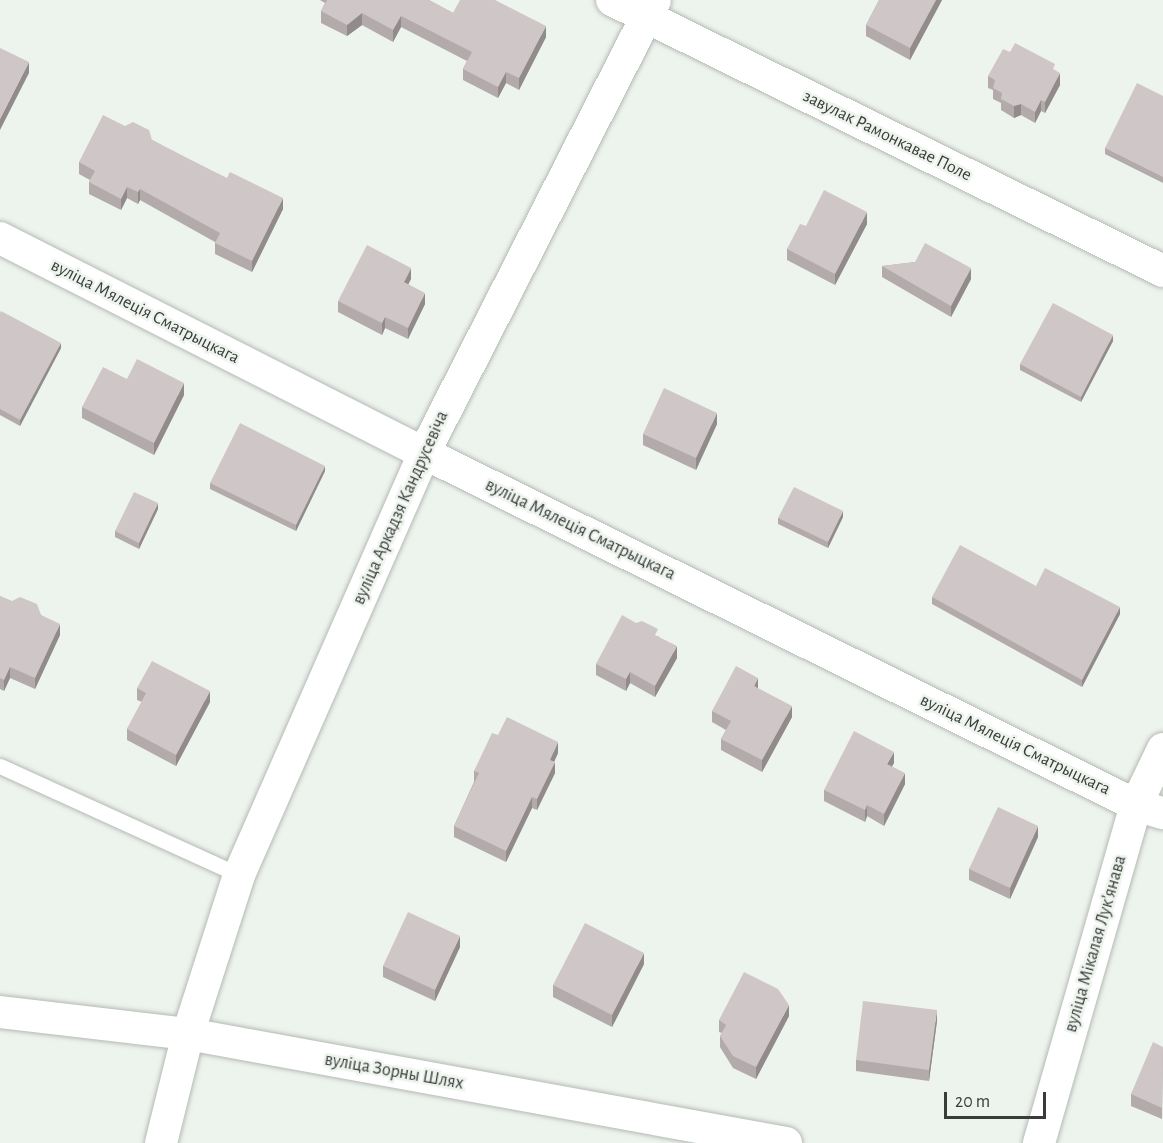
<!DOCTYPE html>
<meta charset="utf-8">
<style>
body{margin:0}
#map{position:relative;width:1163px;height:1143px;overflow:hidden;background:#edf3ed;font-family:"Alegreya Sans",sans-serif}
div>[style]{position:absolute}
[style*='--x']{left:calc(var(--x)*1px);top:calc(var(--y)*1px);width:calc(var(--w)*1px);rotate:calc(var(--a)*1deg)}
.roads{filter:drop-shadow(0 0 2px #b4bab4) drop-shadow(0 0 2px #b4bab4)}
.service>*{height:15px;margin:-7.5px;padding:0 7.5px;transform-origin:7.5px;border-radius:7.5px;background:#fff}
.minor>*{height:32px;margin:-16px;padding:0 16px;transform-origin:16px;border-radius:16px;background:#fff}
.wall>*{inset:0;background:#b2aaab}
.shaded-wall>*{inset:0;background:#918b8b}
.building>*{inset:0;background:#cfc6c7}
span{translate:-50% -50%;white-space:nowrap;text-align:center;line-height:1.15;-webkit-text-stroke:5px #edf3ed;paint-order:stroke}
.street-label{font-size:18px;color:#3a3c3a}
.scale{position:absolute;left:944px;top:1092px;width:102px;height:27px;box-sizing:border-box;border:3px solid #3a3c3a;border-top:0;padding-left:8px;font-size:18px;line-height:21px;white-space:nowrap;color:#3a3c3a;-webkit-text-stroke:4px #edf3ed;paint-order:stroke}
</style>
<div id="map">
<div class="roads">
<div class="service">
<div style="--x:0;--y:766;--w:263;--a:24.5"></div>
</div>
<div class="minor">
<div style="--x:612;--y:0;--w:614;--a:26.19"></div>
<div style="--x:0;--y:238;--w:475;--a:26.9"></div>
<div style="--x:424;--y:453;--w:794;--a:26.31"></div>
<div style="--x:1136;--y:805;--w:28;--a:17"></div>
<div style="--x:0;--y:1012;--w:189;--a:6.7"></div>
<div style="--x:188;--y:1034;--w:608;--a:10.33"></div>
<div style="--x:161;--y:1143;--w:112;--a:-76.1"></div>
<div style="--x:188;--y:1034;--w:167;--a:-72.2"></div>
<div style="--x:239;--y:875;--w:461;--a:-66.3"></div>
<div style="--x:424;--y:453;--w:508;--a:-62.98"></div>
<div style="--x:1039;--y:1143;--w:352;--a:-74"></div>
<div style="--x:1136;--y:805;--w:62;--a:-64.3"></div>
</div>
</div>
<div class="wall">
<div style="clip-path:polygon(320px 0,429px 0,453px 13px,546px 37px,519px 90px,506px 83px,498px 98px,463px 80px,463px 69px,467px 61px,401px 27px,393px 42px,362px 25px,347px 36px,321px 23px,321px 11px,325px 3px)"></div>
<div style="clip-path:polygon(879px 0,942px 0,910px 60px,866px 36px,866px 25px)"></div>
<div style="clip-path:polygon(1055px 70px,1060px 85px,1045px 113px,1041px 111px,1035px 123px,1021px 115px,1014px 118px,1001px 110px,1001px 103px,993px 99px,993px 90px,988px 88px,988px 76px)"></div>
<div style="clip-path:polygon(1163px 96px,1163px 183px,1105px 154px,1105px 148px)"></div>
<div style="clip-path:polygon(152px 140px,283px 209px,252px 272px,215px 254px,215px 242px,140px 200px,138px 204px,127px 198px,121px 210px,89px 194px,89px 182px,90px 180px,79px 174px,79px 162px)"></div>
<div style="clip-path:polygon(867px 224px,835px 285px,787px 260px,787px 249px,806px 226px)"></div>
<div style="clip-path:polygon(915px 262px,971px 279px,951px 317px,882px 277px,882px 266px)"></div>
<div style="clip-path:polygon(411px 279px,408px 284px,425px 304px,408px 339px,385px 328px,382px 335px,338px 312px,338px 301px)"></div>
<div style="clip-path:polygon(0 313px,61px 348px,20px 426px,0 415px)"></div>
<div style="clip-path:polygon(1113px 341px,1081px 402px,1020px 370px,1020px 364px)"></div>
<div style="clip-path:polygon(184px 395px,154px 455px,82px 418px,82px 407px)"></div>
<div style="clip-path:polygon(717px 424px,696px 470px,643px 445px,643px 434px)"></div>
<div style="clip-path:polygon(325px 471px,296px 531px,210px 489px,210px 483px)"></div>
<div style="clip-path:polygon(158px 509px,139px 549px,115px 537px,115px 531px)"></div>
<div style="clip-path:polygon(843px 517px,828px 548px,778px 524px,778px 518px)"></div>
<div style="clip-path:polygon(1036px 586px,1120px 614px,1082px 687px,932px 604px,932px 597px)"></div>
<div style="clip-path:polygon(0 596px,41px 615px,60px 635px,35px 689px,10px 678px,4px 691px,0 689px)"></div>
<div style="clip-path:polygon(658px 636px,677px 658px,655px 697px,630px 683px,626px 691px,596px 675px,596px 664px)"></div>
<div style="clip-path:polygon(137px 688px,210px 702px,176px 766px,127px 740px,127px 729px,142px 702px,137px 700px)"></div>
<div style="clip-path:polygon(712px 711px,792px 717px,762px 772px,721px 750px,721px 739px,726px 730px,712px 722px)"></div>
<div style="clip-path:polygon(498px 735px,558px 753px,554px 762px,555px 773px,537px 810px,532px 808px,506px 862px,454px 837px,454px 826px,474px 782px,474px 771px)"></div>
<div style="clip-path:polygon(894px 763px,892px 766px,905px 784px,884px 826px,867px 816px,865px 822px,824px 801px,824px 790px)"></div>
<div style="clip-path:polygon(1038px 837px,1010px 899px,969px 880px,969px 869px)"></div>
<div style="clip-path:polygon(460px 947px,435px 1001px,383px 977px,383px 966px)"></div>
<div style="clip-path:polygon(644px 964px,612px 1027px,553px 997px,553px 985px)"></div>
<div style="clip-path:polygon(789px 1016px,756px 1079px,733px 1068px,720px 1047px,720px 1036px,722px 1033px,719px 1032px,719px 1020px)"></div>
<div style="clip-path:polygon(937px 1021px,929px 1081px,856px 1071px,856px 1060px)"></div>
<div style="clip-path:polygon(1163px 1047px,1162px 1119px,1131px 1106px,1131px 1094px)"></div>
</div>
<div class="shaded-wall">
<div style="clip-path:polygon(936px 0,942px 0,910px 60px,910px 48px)"></div>
<div style="clip-path:polygon(362px 13px,362px 25px,347px 36px,347px 25px)"></div>
<div style="clip-path:polygon(401px 16px,401px 27px,393px 42px,393px 30px)"></div>
<div style="clip-path:polygon(546px 26px,546px 37px,519px 90px,519px 78px)"></div>
<div style="clip-path:polygon(29px 62px,29px 73px,0 130px,0 119px)"></div>
<div style="clip-path:polygon(506px 72px,506px 83px,498px 98px,498px 87px)"></div>
<div style="clip-path:polygon(1060px 73px,1060px 85px,1045px 113px,1045px 102px)"></div>
<div style="clip-path:polygon(1041px 100px,1041px 111px,1035px 123px,1035px 112px)"></div>
<div style="clip-path:polygon(1021px 104px,1021px 115px,1014px 118px,1014px 106px)"></div>
<div style="clip-path:polygon(127px 187px,127px 198px,121px 210px,121px 199px)"></div>
<div style="clip-path:polygon(140px 189px,140px 200px,138px 204px,138px 192px)"></div>
<div style="clip-path:polygon(283px 198px,283px 209px,252px 272px,252px 261px)"></div>
<div style="clip-path:polygon(867px 212px,867px 224px,835px 285px,835px 274px)"></div>
<div style="clip-path:polygon(411px 268px,411px 279px,404px 293px,404px 282px)"></div>
<div style="clip-path:polygon(971px 268px,971px 279px,951px 317px,951px 306px)"></div>
<div style="clip-path:polygon(425px 293px,425px 304px,408px 339px,408px 328px)"></div>
<div style="clip-path:polygon(385px 317px,385px 328px,382px 335px,382px 323px)"></div>
<div style="clip-path:polygon(1113px 335px,1113px 341px,1081px 402px,1081px 397px)"></div>
<div style="clip-path:polygon(61px 343px,61px 348px,20px 426px,20px 420px)"></div>
<div style="clip-path:polygon(184px 383px,184px 395px,154px 455px,154px 443px)"></div>
<div style="clip-path:polygon(717px 413px,717px 424px,696px 470px,696px 458px)"></div>
<div style="clip-path:polygon(325px 466px,325px 471px,296px 531px,296px 525px)"></div>
<div style="clip-path:polygon(158px 503px,158px 509px,139px 549px,139px 543px)"></div>
<div style="clip-path:polygon(843px 511px,843px 517px,828px 548px,828px 542px)"></div>
<div style="clip-path:polygon(1120px 607px,1120px 614px,1082px 687px,1082px 680px)"></div>
<div style="clip-path:polygon(60px 624px,60px 635px,35px 689px,35px 678px)"></div>
<div style="clip-path:polygon(677px 646px,677px 658px,655px 697px,655px 686px)"></div>
<div style="clip-path:polygon(10px 667px,10px 678px,4px 691px,4px 680px)"></div>
<div style="clip-path:polygon(630px 672px,630px 683px,626px 691px,626px 679px)"></div>
<div style="clip-path:polygon(758px 678px,758px 689px,754px 686px)"></div>
<div style="clip-path:polygon(210px 691px,210px 702px,176px 766px,176px 755px)"></div>
<div style="clip-path:polygon(792px 706px,792px 717px,762px 772px,762px 760px)"></div>
<div style="clip-path:polygon(558px 742px,558px 753px,550px 771px,550px 760px)"></div>
<div style="clip-path:polygon(894px 752px,894px 763px,887px 775px,887px 764px)"></div>
<div style="clip-path:polygon(555px 762px,555px 773px,537px 810px,537px 799px)"></div>
<div style="clip-path:polygon(905px 773px,905px 784px,884px 826px,884px 814px)"></div>
<div style="clip-path:polygon(532px 797px,532px 808px,506px 862px,506px 851px)"></div>
<div style="clip-path:polygon(867px 805px,867px 816px,865px 822px,865px 810px)"></div>
<div style="clip-path:polygon(1038px 826px,1038px 837px,1010px 899px,1010px 888px)"></div>
<div style="clip-path:polygon(460px 936px,460px 947px,435px 1001px,435px 990px)"></div>
<div style="clip-path:polygon(644px 953px,644px 964px,612px 1027px,612px 1015px)"></div>
<div style="clip-path:polygon(789px 1005px,789px 1016px,756px 1079px,756px 1067px)"></div>
<div style="clip-path:polygon(937px 1010px,937px 1021px,929px 1081px,929px 1070px)"></div>
</div>
<div class="building">
<div style="clip-path:polygon(327px 0,429px 0,453px 13px,460px 0,495px 0,546px 26px,519px 78px,506px 72px,498px 87px,463px 69px,472px 52px,401px 16px,393px 30px,362px 13px,347px 25px,321px 11px)"></div>
<div style="clip-path:polygon(879px 0,936px 0,910px 48px,866px 25px)"></div>
<div style="clip-path:polygon(1015px 43px,1055px 64px,1053px 69px,1060px 73px,1045px 102px,1041px 100px,1035px 112px,1021px 104px,1014px 106px,1001px 99px,1002px 93px,993px 88px,995px 80px,988px 76px,1003px 49px,1010px 52px)"></div>
<div style="clip-path:polygon(0 48px,29px 62px,0 119px)"></div>
<div style="clip-path:polygon(1137px 83px,1163px 96px,1163px 177px,1105px 148px)"></div>
<div style="clip-path:polygon(103px 115px,125px 126px,133px 122px,149px 130px,152px 140px,199px 164px,227px 178px,230px 172px,283px 198px,252px 261px,215px 243px,220px 233px,140px 189px,138px 192px,127px 187px,121px 199px,89px 182px,95px 171px,79px 162px)"></div>
<div style="clip-path:polygon(824px 190px,867px 212px,835px 274px,787px 249px,800px 224px,806px 226px)"></div>
<div style="clip-path:polygon(925px 243px,971px 268px,951px 306px,882px 266px,915px 262px)"></div>
<div style="clip-path:polygon(367px 245px,411px 268px,404px 282px,425px 293px,408px 328px,385px 317px,382px 323px,338px 301px)"></div>
<div style="clip-path:polygon(1053px 303px,1113px 335px,1081px 397px,1020px 364px)"></div>
<div style="clip-path:polygon(1px 311px,61px 343px,20px 420px,0 409px,0 313px)"></div>
<div style="clip-path:polygon(137px 359px,184px 383px,154px 443px,82px 407px,103px 367px,127px 379px)"></div>
<div style="clip-path:polygon(664px 388px,717px 413px,696px 458px,643px 434px)"></div>
<div style="clip-path:polygon(240px 423px,325px 466px,296px 525px,210px 483px)"></div>
<div style="clip-path:polygon(794px 487px,843px 511px,828px 542px,778px 518px)"></div>
<div style="clip-path:polygon(134px 492px,158px 503px,139px 543px,115px 531px)"></div>
<div style="clip-path:polygon(960px 545px,1036px 586px,1045px 568px,1120px 607px,1082px 680px,932px 597px)"></div>
<div style="clip-path:polygon(0 596px,12px 601px,20px 597px,37px 604px,41px 615px,60px 624px,35px 678px,10px 667px,4px 680px,0 678px)"></div>
<div style="clip-path:polygon(622px 615px,636px 623px,642px 621px,658px 629px,655px 635px,677px 646px,655px 686px,630px 672px,626px 679px,596px 664px)"></div>
<div style="clip-path:polygon(152px 661px,210px 691px,176px 755px,127px 729px,146px 693px,137px 688px)"></div>
<div style="clip-path:polygon(736px 666px,758px 678px,754px 686px,792px 706px,762px 760px,721px 739px,731px 721px,712px 711px)"></div>
<div style="clip-path:polygon(507px 717px,558px 742px,550px 760px,555px 762px,537px 799px,532px 797px,506px 851px,454px 826px,479px 773px,474px 771px,492px 733px,498px 735px)"></div>
<div style="clip-path:polygon(854px 731px,894px 752px,887px 764px,905px 773px,884px 814px,867px 805px,865px 810px,824px 790px)"></div>
<div style="clip-path:polygon(998px 807px,1038px 826px,1010px 888px,969px 869px)"></div>
<div style="clip-path:polygon(408px 912px,460px 936px,435px 990px,383px 966px)"></div>
<div style="clip-path:polygon(585px 923px,644px 953px,612px 1015px,553px 985px)"></div>
<div style="clip-path:polygon(744px 972px,778px 989px,789px 1005px,756px 1067px,733px 1056px,720px 1036px,726px 1025px,719px 1020px)"></div>
<div style="clip-path:polygon(863px 1001px,937px 1010px,929px 1070px,856px 1060px)"></div>
<div style="clip-path:polygon(1153px 1042px,1163px 1047px,1162px 1108px,1131px 1094px)"></div>
</div>
<div class="street-label">
<span style="left:887px;top:136px;rotate:26deg">завулак Рамонкавае Поле</span>
<span style="left:145px;top:312px;rotate:27deg">вуліца Мялеція Сматрыцкага</span>
<span style="left:401px;top:508px;rotate:-66deg">вуліца Аркадзя Кандрусевіча</span>
<span style="left:580px;top:530px;rotate:26deg">вуліца Мялеція Сматрыцкага</span>
<span style="left:1015px;top:745px;rotate:26deg">вуліца Мялеція Сматрыцкага</span>
<span style="left:1096px;top:944px;rotate:-74deg">вуліца Мікалая Лукʼянава</span>
<span style="left:394px;top:1072px;rotate:10deg">вуліца Зорны Шлях</span>
</div>
<div class="scale">20 m</div>
</div>
